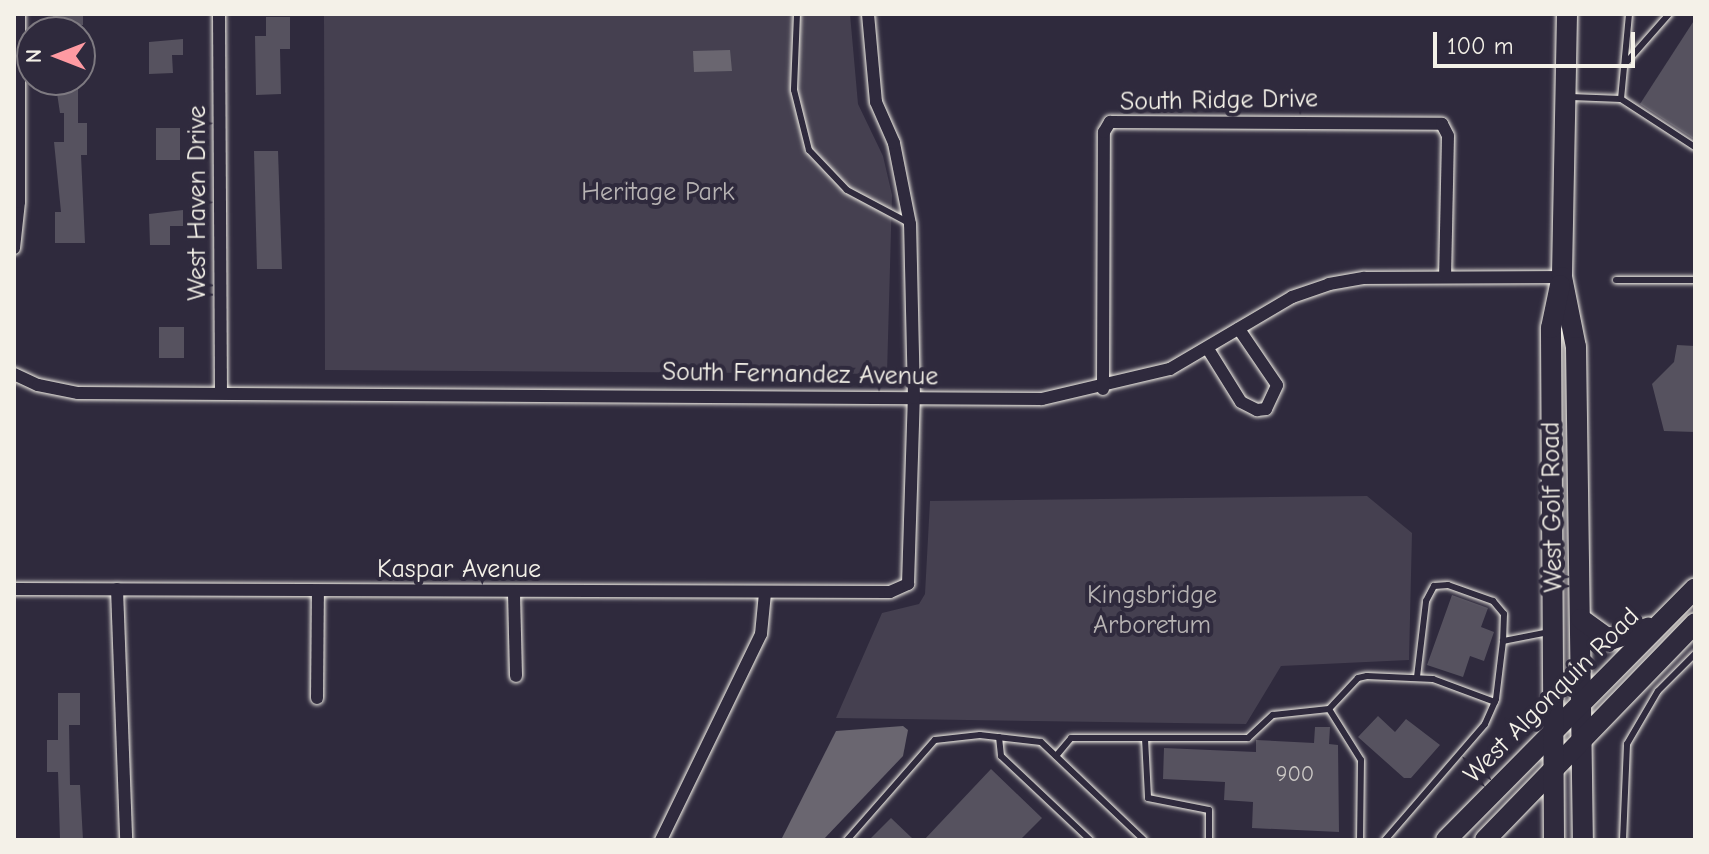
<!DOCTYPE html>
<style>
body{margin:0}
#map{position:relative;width:1709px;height:854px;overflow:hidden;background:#2f2a3d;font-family:"Comic Neue",sans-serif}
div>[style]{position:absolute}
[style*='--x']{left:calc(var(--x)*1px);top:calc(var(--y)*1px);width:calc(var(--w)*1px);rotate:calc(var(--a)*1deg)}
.green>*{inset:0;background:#454050}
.water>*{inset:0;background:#6a6670}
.building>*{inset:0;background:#56525f}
.roads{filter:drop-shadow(0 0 2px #f4f1e8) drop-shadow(0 0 2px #f4f1e8)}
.service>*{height:6px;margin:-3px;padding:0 3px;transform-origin:3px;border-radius:3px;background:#2f2a3d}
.minor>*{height:12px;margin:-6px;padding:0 6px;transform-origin:6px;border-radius:6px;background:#2f2a3d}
.primary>*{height:20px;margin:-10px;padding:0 10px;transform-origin:10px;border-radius:10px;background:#2f2a3d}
span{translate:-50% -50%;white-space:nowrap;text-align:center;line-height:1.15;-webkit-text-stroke:8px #2f2a3d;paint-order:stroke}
.number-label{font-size:22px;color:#ccc9c6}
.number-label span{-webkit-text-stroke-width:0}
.street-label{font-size:26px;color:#f4f1e8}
.park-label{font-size:26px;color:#b7b3b3}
.frame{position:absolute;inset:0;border:16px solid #f4f1e8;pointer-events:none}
.north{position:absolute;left:16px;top:16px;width:80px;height:80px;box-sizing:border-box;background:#2f2a3d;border:2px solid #7e7a81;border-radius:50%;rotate:270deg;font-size:22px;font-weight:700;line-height:32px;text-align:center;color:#f4f1e8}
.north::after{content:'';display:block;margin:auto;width:28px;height:36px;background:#ff9aa2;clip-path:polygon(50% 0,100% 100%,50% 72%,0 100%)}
.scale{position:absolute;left:1433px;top:32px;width:202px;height:36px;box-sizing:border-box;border:4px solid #f4f1e8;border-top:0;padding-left:10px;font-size:24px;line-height:28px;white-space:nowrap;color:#f4f1e8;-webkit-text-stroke:6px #2f2a3d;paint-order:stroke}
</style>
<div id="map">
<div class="green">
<div style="clip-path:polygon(324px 14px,850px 14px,858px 104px,883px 156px,892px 195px,887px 374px,325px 370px)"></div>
<div style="clip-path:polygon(1367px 496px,1412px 533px,1409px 660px,1281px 666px,1246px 724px,836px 718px,882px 613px,919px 604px,925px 594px,930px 501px)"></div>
</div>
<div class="water">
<div style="clip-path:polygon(730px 50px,732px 71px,694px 72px,693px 51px)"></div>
<div style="clip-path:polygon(903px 726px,908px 730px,903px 756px,823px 840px,781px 840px,836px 731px)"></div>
</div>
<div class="building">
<div style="clip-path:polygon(53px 14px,83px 14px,83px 25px,53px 25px)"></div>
<div style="clip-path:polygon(266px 17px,290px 17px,290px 49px,280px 49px,281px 94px,256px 95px,255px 36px,266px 36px)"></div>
<div style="clip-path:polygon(1695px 19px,1695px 140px,1640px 104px)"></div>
<div style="clip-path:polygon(183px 39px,183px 55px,172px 55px,173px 73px,149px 74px,149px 42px)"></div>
<div style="clip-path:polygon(55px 80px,78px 80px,78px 123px,87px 123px,87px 155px,81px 155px,85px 243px,55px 243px,55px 212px,61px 212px,54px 142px,64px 142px,64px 113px,60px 113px)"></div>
<div style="clip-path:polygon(156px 128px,180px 128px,180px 160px,156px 160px)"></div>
<div style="clip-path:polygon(254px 151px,278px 151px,282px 269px,257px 269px)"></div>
<div style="clip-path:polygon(183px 210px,183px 226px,170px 226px,170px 245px,150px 245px,149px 214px)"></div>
<div style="clip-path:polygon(159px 327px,184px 327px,184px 358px,159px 358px)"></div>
<div style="clip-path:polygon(1677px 345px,1695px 346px,1695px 432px,1664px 431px,1652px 384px,1674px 362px)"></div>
<div style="clip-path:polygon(1452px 595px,1488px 608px,1481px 627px,1494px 632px,1484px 661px,1470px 656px,1463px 677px,1427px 665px)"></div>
<div style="clip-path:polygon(58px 693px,80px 693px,80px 725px,69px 725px,70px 785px,80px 785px,83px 840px,60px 840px,58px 772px,47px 772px,47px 740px,58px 740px)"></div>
<div style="clip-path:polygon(1378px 716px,1395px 732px,1406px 719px,1440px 745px,1411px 778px,1404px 778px,1358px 737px)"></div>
<div style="clip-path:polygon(1315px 727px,1330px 727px,1329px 744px,1338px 745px,1339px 832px,1252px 828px,1253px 802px,1224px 800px,1225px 782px,1163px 779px,1164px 748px,1256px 752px,1256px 740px,1314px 743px)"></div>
<div style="clip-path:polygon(991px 769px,1042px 818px,1020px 840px,924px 840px)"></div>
<div style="clip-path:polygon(891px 818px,914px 840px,869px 840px)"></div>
</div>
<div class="roads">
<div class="service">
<div style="--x:797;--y:14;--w:76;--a:92.3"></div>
<div style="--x:794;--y:90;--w:62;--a:76"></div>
<div style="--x:809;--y:150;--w:55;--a:46.5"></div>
<div style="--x:847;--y:190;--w:70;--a:28"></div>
<div style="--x:1625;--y:64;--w:67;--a:-48.7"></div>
<div style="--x:1571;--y:97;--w:50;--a:2.3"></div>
<div style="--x:1621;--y:99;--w:85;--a:-84.6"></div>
<div style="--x:1621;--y:99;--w:88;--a:33"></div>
<div style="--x:1616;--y:280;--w:79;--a:0"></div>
<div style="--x:1417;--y:677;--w:77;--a:-83.2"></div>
<div style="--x:1426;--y:601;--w:17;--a:-62"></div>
<div style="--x:1434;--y:586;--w:14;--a:-4"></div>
<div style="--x:1448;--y:585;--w:48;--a:19.6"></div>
<div style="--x:1493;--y:601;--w:17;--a:50"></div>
<div style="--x:1504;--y:614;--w:27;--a:92"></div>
<div style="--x:1329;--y:709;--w:60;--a:57.9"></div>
<div style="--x:1361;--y:760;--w:80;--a:90.7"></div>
<div style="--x:999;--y:737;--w:19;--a:84"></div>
<div style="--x:1001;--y:756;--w:122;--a:43.3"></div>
<div style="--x:1145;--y:738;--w:60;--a:87.1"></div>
<div style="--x:1148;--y:798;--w:62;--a:11.1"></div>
<div style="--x:1209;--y:810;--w:30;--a:90"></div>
<div style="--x:1056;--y:756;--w:23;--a:-50"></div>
<div style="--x:1071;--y:738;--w:177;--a:0"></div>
<div style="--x:1248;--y:738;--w:34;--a:-43"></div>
<div style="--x:1273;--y:715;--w:56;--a:-6.1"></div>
<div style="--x:1329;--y:709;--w:42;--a:-46.9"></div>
<div style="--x:1358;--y:678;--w:9;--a:-13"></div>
<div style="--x:1367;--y:676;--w:66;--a:2.6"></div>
<div style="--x:1433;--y:679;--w:66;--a:20.4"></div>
<div style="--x:847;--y:840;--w:133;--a:-48.7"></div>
<div style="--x:935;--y:740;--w:45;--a:-6.3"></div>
<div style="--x:980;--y:735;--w:61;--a:6.5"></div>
<div style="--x:1041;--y:742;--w:142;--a:43.6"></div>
<div style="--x:1385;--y:840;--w:153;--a:-49.2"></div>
<div style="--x:1485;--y:724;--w:27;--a:-66"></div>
<div style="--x:1496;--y:699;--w:58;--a:-83.1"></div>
<div style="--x:1503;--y:641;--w:47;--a:-11.1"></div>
<div style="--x:1623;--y:840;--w:96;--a:-87.6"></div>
<div style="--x:1627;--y:744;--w:61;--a:-59.7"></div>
<div style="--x:1658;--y:691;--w:52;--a:-45"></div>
</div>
<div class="minor">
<div style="--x:219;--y:14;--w:377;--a:89.7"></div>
<div style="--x:14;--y:248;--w:46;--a:-83.8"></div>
<div style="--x:19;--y:202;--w:188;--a:-90"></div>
<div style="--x:1208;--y:349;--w:62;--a:58.1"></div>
<div style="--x:1241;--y:402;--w:18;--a:27"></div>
<div style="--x:1257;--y:410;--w:9;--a:-6"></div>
<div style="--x:1266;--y:409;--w:26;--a:-65"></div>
<div style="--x:1277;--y:385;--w:68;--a:-124.2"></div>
<div style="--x:14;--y:374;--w:26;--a:25"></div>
<div style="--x:38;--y:385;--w:41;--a:11.3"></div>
<div style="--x:78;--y:393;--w:964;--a:0.36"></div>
<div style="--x:1042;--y:399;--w:131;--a:-13.2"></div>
<div style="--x:1170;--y:369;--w:142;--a:-30.5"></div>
<div style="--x:1292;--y:297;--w:39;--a:-19"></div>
<div style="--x:1329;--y:284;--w:36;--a:-10"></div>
<div style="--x:1364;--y:278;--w:198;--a:-0.3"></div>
<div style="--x:1103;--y:389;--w:257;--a:-89.8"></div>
<div style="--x:1104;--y:132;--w:12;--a:-59"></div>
<div style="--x:1110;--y:122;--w:332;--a:0.3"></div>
<div style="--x:1442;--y:124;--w:13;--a:63"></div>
<div style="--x:1448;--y:136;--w:140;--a:91.2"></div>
<div style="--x:14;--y:589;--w:876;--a:0.2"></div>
<div style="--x:890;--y:592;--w:20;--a:-24"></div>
<div style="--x:908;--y:584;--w:186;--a:-88.2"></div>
<div style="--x:914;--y:398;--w:174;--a:-91.3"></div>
<div style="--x:910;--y:224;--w:83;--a:-101.2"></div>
<div style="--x:894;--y:143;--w:45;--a:-113.7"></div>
<div style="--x:876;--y:102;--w:88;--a:-95.2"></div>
<div style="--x:117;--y:589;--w:251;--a:87.9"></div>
<div style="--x:514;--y:593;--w:83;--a:88.6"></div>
<div style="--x:317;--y:698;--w:106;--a:-89.5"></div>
<div style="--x:661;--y:840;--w:229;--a:-64.1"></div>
<div style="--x:761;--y:634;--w:41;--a:-84.4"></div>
</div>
<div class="primary">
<div style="--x:1567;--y:14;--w:263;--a:91.1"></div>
<div style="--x:1562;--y:277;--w:71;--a:78.7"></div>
<div style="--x:1576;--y:347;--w:493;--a:89.2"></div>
<div style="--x:1581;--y:619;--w:36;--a:36"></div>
<div style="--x:1610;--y:640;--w:40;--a:-18"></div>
<div style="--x:1446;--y:840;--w:354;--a:-45.3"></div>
<div style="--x:1485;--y:840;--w:302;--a:-45.9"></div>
<div style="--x:1554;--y:840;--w:512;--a:-90.34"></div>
<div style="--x:1551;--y:328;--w:44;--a:-78.2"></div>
</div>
</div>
<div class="number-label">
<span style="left:1295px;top:775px">900</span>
</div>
<div class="street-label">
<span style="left:1219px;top:101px;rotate:-1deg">South Ridge Drive</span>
<span style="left:198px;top:203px;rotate:-90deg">West Haven Drive</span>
<span style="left:800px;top:375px;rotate:1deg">South Fernandez Avenue</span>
<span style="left:1553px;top:507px;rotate:-91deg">West Golf Road</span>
<span style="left:459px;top:570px">Kaspar Avenue</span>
<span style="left:1552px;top:696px;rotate:-45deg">West Algonquin Road</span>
</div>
<div class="park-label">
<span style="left:658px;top:193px">Heritage Park</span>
<span style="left:1152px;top:611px">Kingsbridge<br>Arboretum</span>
</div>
<div class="frame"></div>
<div class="north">N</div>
<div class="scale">100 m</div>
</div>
